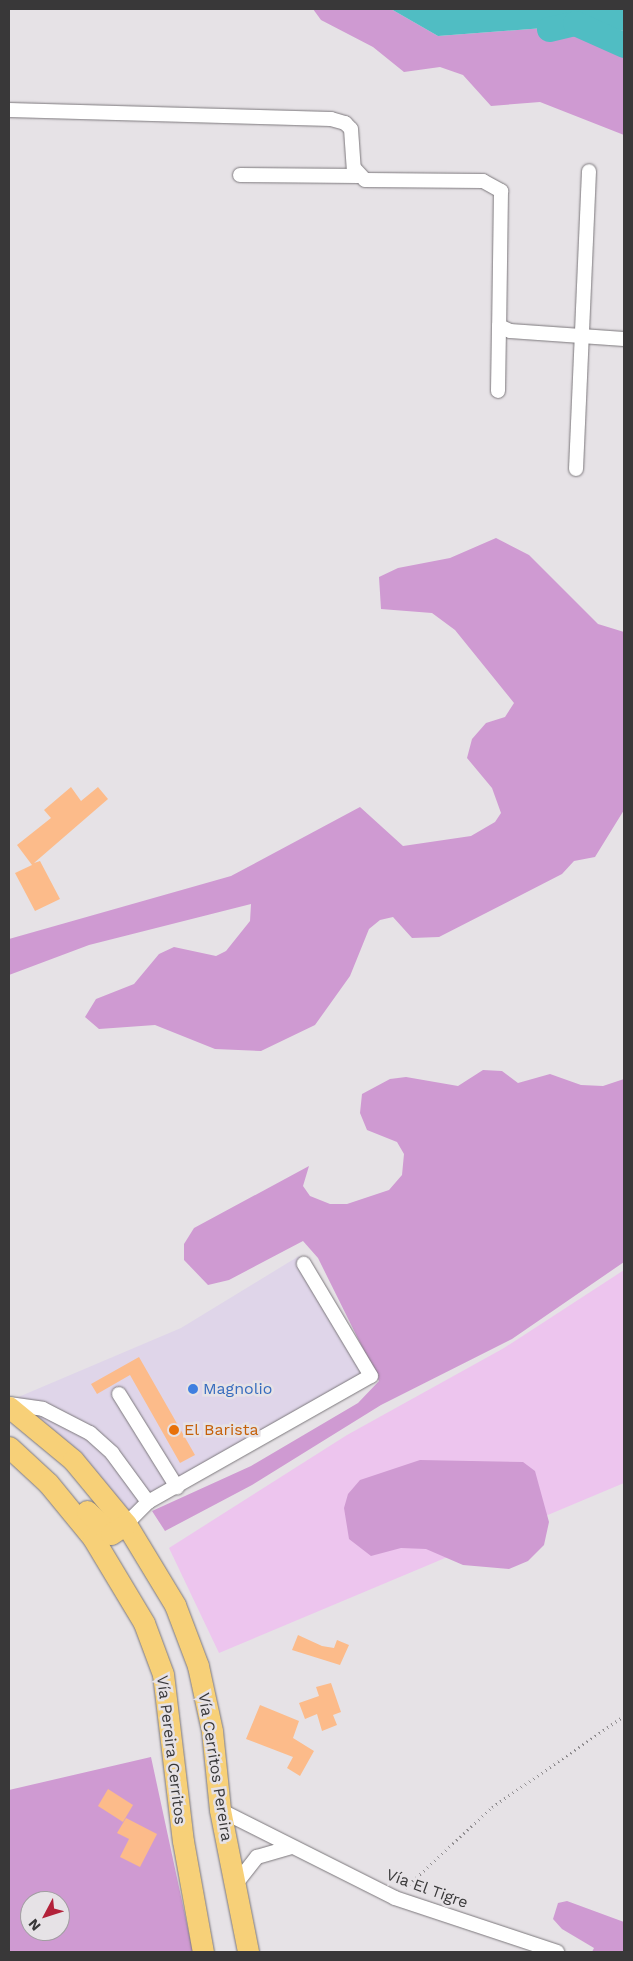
<!DOCTYPE html>
<meta charset="utf-8">
<style>
body{margin:0}
#map{position:relative;width:633px;height:1961px;overflow:hidden;background:#e6e2e6;font-family:"Work Sans",sans-serif}
div>[style]{position:absolute}
[style*='--x']{left:calc(var(--x)*1px);top:calc(var(--y)*1px);width:calc(var(--w)*1px);rotate:calc(var(--a)*1deg)}
.commercial>*{inset:0;background:#dfd5e9}
.green>*{inset:0;background:#edc5ee}
.forest>*{inset:0;background:#cf9ad2}
.water>*{inset:0;background:#50bdc3}
.river>*{height:25px;margin:-12.5px;padding:0 12.5px;transform-origin:12.5px;border-radius:12.5px;background:#50bdc3}
.building>*{inset:0;background:#fcbb8a}
.path>*{height:2.5px;margin-top:-1.25px;transform-origin:0;background:repeating-linear-gradient(90deg,#908d90 0 1px,transparent 0 5px)}
.roads{filter:drop-shadow(0 0 1px #7c787c) drop-shadow(0 0 1px #7c787c)}
.minor>*{height:14px;margin:-7px;padding:0 7px;transform-origin:7px;border-radius:7px;background:#fff}
.highway>*{height:21px;margin:-10.5px;padding:0 10.5px;transform-origin:10.5px;border-radius:10.5px;background:#f7d078}
.dots>*{width:14px;height:14px;translate:-50% -50%;box-sizing:border-box;border:2px solid #e6e2e6;border-radius:50%}
span{translate:-50% -50%;white-space:nowrap;text-align:center;line-height:1.15;-webkit-text-stroke:5px #e6e2e6;paint-order:stroke}
.shop-label{font-size:16px;color:#366cbe}
.left{translate:0 -50%;text-align:left}
.food-label{font-size:16px;color:#c56008}
.street-label{font-size:16px;color:#393839}
.frame{position:absolute;inset:0;border:10px solid #393839;pointer-events:none}
.north{position:absolute;left:20px;top:1891px;width:50px;height:50px;box-sizing:border-box;background:#e6e2e6;border:1px solid #a19ea1;border-radius:50%;rotate:230deg;font-size:14px;font-weight:700;line-height:20px;text-align:center;color:#393839}
.north::after{content:'';display:block;margin:auto;width:18px;height:22px;background:#b3213a;clip-path:polygon(50% 0,100% 100%,50% 72%,0 100%)}
</style>
<div id="map">
<div class="commercial">
<div style="clip-path:polygon(299px 1256px,371px 1376px,177px 1487px,126px 1524px,9px 1401px,181px 1328px)"></div>
</div>
<div class="green">
<div style="clip-path:polygon(624px 1270px,624px 1483px,219px 1653px,169px 1548px,347px 1435px,504px 1348px)"></div>
</div>
<div class="forest">
<div style="clip-path:polygon(313px 9px,391px 9px,438px 36px,583px 25px,624px 31px,624px 135px,540px 102px,491px 106px,463px 75px,440px 67px,404px 72px,373px 47px,321px 20px)"></div>
<div style="clip-path:polygon(496px 538px,529px 555px,598px 624px,624px 632px,624px 810px,595px 857px,574px 861px,562px 874px,439px 937px,412px 938px,393px 917px,380px 920px,369px 929px,350px 976px,315px 1025px,261px 1051px,215px 1049px,155px 1025px,99px 1029px,85px 1017px,96px 999px,134px 984px,159px 954px,174px 947px,216px 956px,226px 951px,250px 921px,251px 904px,89px 945px,9px 975px,9px 939px,231px 876px,360px 807px,403px 846px,471px 836px,495px 822px,501px 813px,492px 788px,467px 758px,472px 739px,486px 723px,505px 717px,514px 703px,455px 630px,432px 613px,381px 609px,379px 577px,398px 568px,450px 558px)"></div>
<div style="clip-path:polygon(483px 1070px,502px 1071px,518px 1083px,550px 1074px,581px 1085px,603px 1086px,624px 1079px,624px 1262px,512px 1339px,381px 1405px,252px 1485px,165px 1531px,152px 1511px,251px 1466px,358px 1403px,379px 1381px,318px 1258px,303px 1241px,229px 1280px,208px 1285px,184px 1260px,184px 1244px,194px 1228px,309px 1166px,303px 1186px,310px 1196px,330px 1204px,347px 1204px,389px 1190px,402px 1175px,404px 1154px,397px 1142px,367px 1130px,360px 1113px,362px 1094px,390px 1079px,406px 1077px,458px 1086px)"></div>
<div style="clip-path:polygon(420px 1460px,523px 1462px,535px 1471px,549px 1522px,544px 1545px,528px 1561px,509px 1569px,463px 1565px,426px 1549px,401px 1548px,371px 1556px,349px 1539px,344px 1508px,348px 1494px,360px 1480px)"></div>
<div style="clip-path:polygon(evenodd,151px 1757px,193px 1952px,9px 1952px,9px 1790px,151px 1757px,30px 1901px,60px 1901px,60px 1931px,30px 1931px,30px 1901px)"></div>
<div style="clip-path:polygon(567px 1901px,624px 1922px,624px 1952px,592px 1952px,594px 1948px,562px 1929px,553px 1919px,558px 1903px)"></div>
</div>
<div class="water">
<div style="clip-path:polygon(391px 9px,624px 9px,624px 31px,583px 25px,438px 36px)"></div>
</div>
<div class="river">
<div style="--x:549;--y:29;--w:27;--a:-13"></div>
<div style="--x:575;--y:23;--w:54;--a:24.2"></div>
</div>
<div class="building">
<div style="clip-path:polygon(71px 787px,81px 801px,98px 787px,108px 799px,34px 863px,40px 861px,60px 899px,35px 911px,15px 873px,32px 865px,17px 845px,51px 818px,44px 810px)"></div>
<div style="clip-path:polygon(139px 1357px,195px 1455px,180px 1463px,130px 1375px,97px 1394px,91px 1384px)"></div>
<div style="clip-path:polygon(298px 1635px,322px 1646px,334px 1648px,337px 1640px,349px 1645px,340px 1665px,292px 1650px)"></div>
<div style="clip-path:polygon(331px 1683px,341px 1712px,333px 1715px,337px 1725px,322px 1731px,317px 1714px,305px 1719px,299px 1703px,319px 1696px,316px 1687px)"></div>
<div style="clip-path:polygon(260px 1705px,299px 1721px,293px 1738px,314px 1751px,300px 1776px,287px 1768px,293px 1757px,246px 1739px)"></div>
<div style="clip-path:polygon(108px 1789px,133px 1805px,123px 1822px,98px 1806px)"></div>
<div style="clip-path:polygon(126px 1818px,157px 1834px,140px 1867px,120px 1857px,129px 1839px,117px 1833px)"></div>
</div>
<div class="path">
<div style="--x:405;--y:1888;--w:119;--a:-43"></div>
<div style="--x:492;--y:1807;--w:160;--a:-34.6"></div>
</div>
<div class="roads">
<div class="minor">
<div style="--x:9;--y:110;--w:322;--a:1.6"></div>
<div style="--x:331;--y:119;--w:15;--a:16"></div>
<div style="--x:345;--y:123;--w:8;--a:45"></div>
<div style="--x:351;--y:129;--w:39;--a:86"></div>
<div style="--x:354;--y:168;--w:16;--a:47"></div>
<div style="--x:365;--y:180;--w:118;--a:0.5"></div>
<div style="--x:483;--y:181;--w:21;--a:29"></div>
<div style="--x:501;--y:191;--w:135;--a:90.8"></div>
<div style="--x:499;--y:326;--w:12;--a:24"></div>
<div style="--x:510;--y:331;--w:114;--a:4"></div>
<div style="--x:240;--y:175;--w:119;--a:0.5"></div>
<div style="--x:498;--y:391;--w:65;--a:-89.1"></div>
<div style="--x:576;--y:469;--w:298;--a:-87.5"></div>
<div style="--x:119;--y:1394;--w:110;--a:58.1"></div>
<div style="--x:9;--y:1404;--w:34;--a:8"></div>
<div style="--x:43;--y:1409;--w:53;--a:27.1"></div>
<div style="--x:90;--y:1433;--w:30;--a:42"></div>
<div style="--x:112;--y:1453;--w:61;--a:53.7"></div>
<div style="--x:126;--y:1524;--w:31;--a:-45"></div>
<div style="--x:148;--y:1502;--w:256;--a:-29.5"></div>
<div style="--x:371;--y:1376;--w:131;--a:-120.9"></div>
<div style="--x:220;--y:1810;--w:196;--a:26.7"></div>
<div style="--x:395;--y:1898;--w:171;--a:18.4"></div>
<div style="--x:235;--y:1885;--w:36;--a:-52"></div>
<div style="--x:257;--y:1857;--w:35;--a:-16"></div>
</div>
<div class="highway">
<div style="--x:9;--y:1407;--w:83;--a:39.6"></div>
<div style="--x:73;--y:1460;--w:83;--a:50.4"></div>
<div style="--x:126;--y:1524;--w:95;--a:58.8"></div>
<div style="--x:175;--y:1605;--w:65;--a:69.3"></div>
<div style="--x:198;--y:1666;--w:66;--a:77.8"></div>
<div style="--x:212;--y:1731;--w:79;--a:84.2"></div>
<div style="--x:220;--y:1810;--w:145;--a:78.8"></div>
<div style="--x:9;--y:1447;--w:53;--a:42.7"></div>
<div style="--x:48;--y:1483;--w:71;--a:50.7"></div>
<div style="--x:93;--y:1538;--w:99;--a:59"></div>
<div style="--x:144;--y:1623;--w:54;--a:69.6"></div>
<div style="--x:163;--y:1674;--w:168;--a:83.2"></div>
<div style="--x:183;--y:1841;--w:113;--a:79.8"></div>
<div style="--x:87;--y:1511;--w:33;--a:44"></div>
<div style="--x:111;--y:1534;--w:18;--a:-34"></div>
</div>
</div>
<div class="dots">
<div style="left:193px;top:1389px;background:#3f7fe0"></div>
<div style="left:174px;top:1430px;background:#e8710a"></div>
</div>
<div class="shop-label">
<span class="left" style="left:203px;top:1389px">Magnolio</span>
</div>
<div class="food-label">
<span class="left" style="left:184px;top:1430px">El Barista</span>
</div>
<div class="street-label">
<span style="left:171px;top:1750px;rotate:83deg">Vía Pereira Cerritos</span>
<span style="left:215px;top:1767px;rotate:81deg">Vía Cerritos Pereira</span>
<span style="left:427px;top:1889px;rotate:20deg">Vía El Tigre</span>
</div>
<div class="frame"></div>
<div class="north">N</div>
</div>
